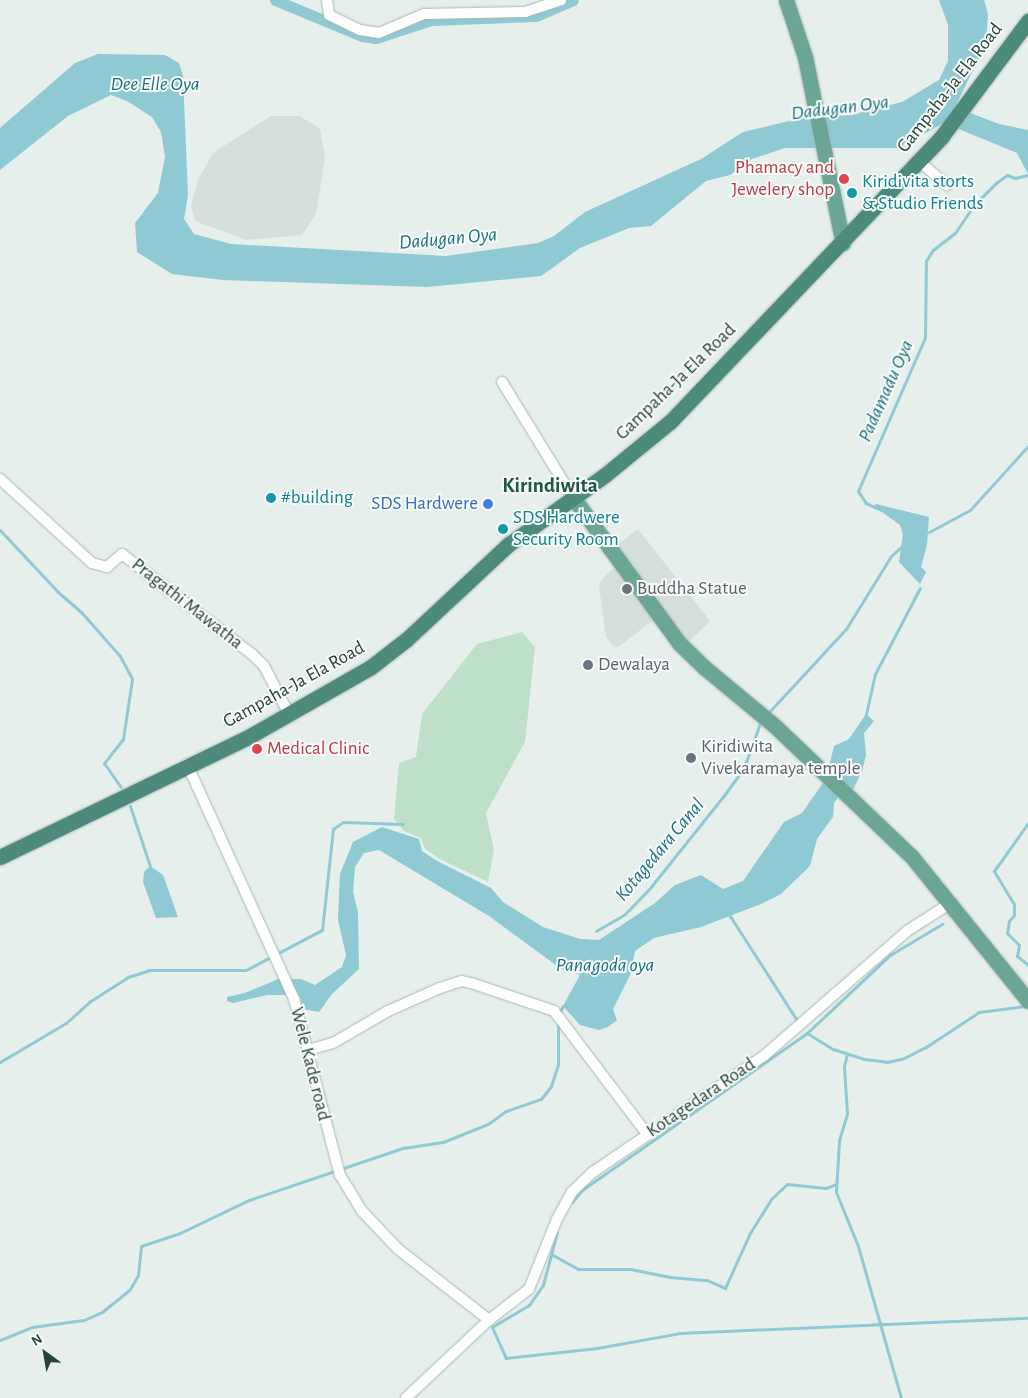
<!DOCTYPE html>
<style>
body{margin:0}
#map{position:relative;width:1028px;height:1398px;overflow:hidden;background:#e6efeb;font-family:"Alegreya Sans",sans-serif}
div>[style]{position:absolute}
[style*='--x']{left:calc(var(--x)*1px);top:calc(var(--y)*1px);width:calc(var(--w)*1px);rotate:calc(var(--a)*1deg)}
.built>*{inset:0;background:#d4dfda}
.green>*{inset:0;background:#bfe0c8}
.water>*{inset:0;background:#8ec9d4}
.stream>*{height:3px;margin:-1.5px;padding:0 1.5px;transform-origin:1.5px;border-radius:1.5px;background:#8ec9d4}
.canal>*{height:11px;margin:-5.5px;padding:0 5.5px;transform-origin:5.5px;border-radius:5.5px;background:#8ec9d4}
.roads{filter:drop-shadow(0 0 1px #a8b8b2) drop-shadow(0 0 1px #a8b8b2)}
.minor>*{height:10px;margin:-5px;padding:0 5px;transform-origin:5px;border-radius:5px;background:#fff}
.primary>*{height:15px;margin:-7.5px;padding:0 7.5px;transform-origin:7.5px;border-radius:7.5px;background:#6aa596}
.trunk>*{height:15px;margin:-7.5px;padding:0 7.5px;transform-origin:7.5px;border-radius:7.5px;background:#4c8a7c}
.dots>*{width:14px;height:14px;translate:-50% -50%;box-sizing:border-box;border:2px solid #f7fbf9;border-radius:50%}
span{translate:-50% -50%;white-space:nowrap;text-align:center;line-height:1.15;-webkit-text-stroke:4px #f7fbf9;paint-order:stroke}
.street-label{font-size:19px;color:#24423a}
.health-label{font-size:19px;color:#be3a42}
.right{translate:-100% -50%;text-align:right}
.left{translate:0 -50%;text-align:left}
.culture-label{font-size:19px;color:#0d838f}
.shop-label{font-size:19px;color:#366cbe}
.worship-label{font-size:19px;color:#5b616d}
.water-label{font-size:20px;color:#1c6f80;font-style:italic}
.quarter-label{font-size:21px;color:#1f5548;font-weight:700}
.north{position:absolute;left:20px;top:1328px;width:50px;height:50px;-webkit-text-stroke:4px #f7fbf9;paint-order:stroke;rotate:328deg;font-size:14px;font-weight:700;line-height:20px;text-align:center;color:#24423a}
.north::after{content:'';display:block;margin:auto;width:18px;height:22px;background:#24423a;clip-path:polygon(50% 0,100% 100%,50% 72%,0 100%)}
</style>
<div id="map">
<div class="built">
<div style="clip-path:polygon(271px 116px,300px 116px,320px 129px,325px 158px,316px 214px,302px 235px,246px 240px,195px 221px,191px 205px,198px 180px,213px 153px)"></div>
<div style="clip-path:polygon(638px 529px,710px 621px,691px 640px,685px 640px,660px 615px,618px 647px,614px 647px,606px 637px,599px 586px,602px 579px,621px 562px,618px 544px)"></div>
</div>
<div class="green">
<div style="clip-path:polygon(522px 632px,535px 647px,525px 742px,486px 813px,494px 850px,488px 882px,440px 859px,425px 849px,421px 838px,404px 831px,394px 819px,399px 763px,416px 757px,422px 714px,477px 644px)"></div>
</div>
<div class="water">
<div style="clip-path:polygon(939px 0,984px 0,988px 14px,986px 44px,955px 107px,999px 124px,1028px 130px,1028px 174px,1017px 153px,944px 123px,898px 148px,785px 148px,752px 159px,730px 175px,706px 181px,651px 226px,629px 228px,580px 248px,541px 276px,427px 287px,223px 280px,172px 274px,137px 252px,135px 223px,158px 193px,165px 157px,161px 132px,152px 117px,127px 101px,111px 95px,68px 116px,0 170px,0 128px,75px 63px,98px 54px,165px 55px,179px 63px,183px 75px,188px 195px,184px 219px,194px 234px,231px 244px,446px 256px,538px 243px,554px 236px,585px 212px,701px 159px,743px 132px,810px 116px,851px 115px,902px 102px,939px 80px,948px 61px,948px 25px)"></div>
<div style="clip-path:polygon(876px 504px,929px 517px,927px 545px,921px 567px,926px 572px,920px 584px,899px 562px,903px 534px,900px 525px,874px 506px)"></div>
<div style="clip-path:polygon(866px 714px,874px 721px,864px 733px,866px 755px,862px 771px,853px 790px,847px 785px,834px 803px,833px 817px,817px 839px,810px 866px,781px 894px,761px 904px,701px 927px,654px 938px,635px 951px,631px 973px,613px 1009px,617px 1020px,608px 1027px,599px 1030px,580px 1025px,563px 1006px,580px 975px,560px 968px,489px 916px,379px 850px,364px 853px,355px 867px,353px 892px,358px 912px,359px 969px,332px 994px,319px 1012px,302px 1009px,301px 999px,287px 979px,301px 979px,315px 985px,342px 967px,346px 955px,338px 920px,340px 874px,353px 842px,382px 827px,419px 839px,422px 851px,437px 861px,491px 888px,503px 902px,543px 927px,580px 939px,599px 940px,655px 903px,675px 885px,701px 875px,723px 889px,743px 881px,784px 822px,802px 813px,832px 770px,829px 767px,834px 746px,849px 739px)"></div>
<div style="clip-path:polygon(150px 866px,163px 875px,178px 917px,156px 918px,143px 882px,144px 872px)"></div>
<div style="clip-path:polygon(283px 977px,291px 995px,267px 995px,233px 1003px,227px 1001px,227px 997px,245px 993px)"></div>
</div>
<div class="stream">
<div style="--x:881;--y:510;--w:17;--a:-155"></div>
<div style="--x:866;--y:503;--w:14;--a:-124"></div>
<div style="--x:858;--y:491;--w:167;--a:-66.4"></div>
<div style="--x:925;--y:338;--w:77;--a:-89.3"></div>
<div style="--x:926;--y:261;--w:13;--a:-58"></div>
<div style="--x:933;--y:250;--w:28;--a:-38"></div>
<div style="--x:955;--y:233;--w:32;--a:-56"></div>
<div style="--x:973;--y:206;--w:33;--a:-45"></div>
<div style="--x:996;--y:183;--w:14;--a:-36"></div>
<div style="--x:1007;--y:175;--w:9;--a:21"></div>
<div style="--x:1015;--y:178;--w:13;--a:-13"></div>
<div style="--x:0;--y:530;--w:85;--a:46.9"></div>
<div style="--x:58;--y:592;--w:32;--a:41"></div>
<div style="--x:82;--y:613;--w:57;--a:48.5"></div>
<div style="--x:120;--y:656;--w:26;--a:62"></div>
<div style="--x:132;--y:679;--w:61;--a:98.5"></div>
<div style="--x:123;--y:739;--w:31;--a:128"></div>
<div style="--x:104;--y:763;--w:29;--a:55"></div>
<div style="--x:929;--y:532;--w:47;--a:-28.2"></div>
<div style="--x:970;--y:510;--w:86;--a:-47.8"></div>
<div style="--x:770;--y:711;--w:112;--a:-47.2"></div>
<div style="--x:846;--y:629;--w:86;--a:-58.3"></div>
<div style="--x:891;--y:556;--w:13;--a:-42"></div>
<div style="--x:866;--y:714;--w:41;--a:-77.3"></div>
<div style="--x:875;--y:674;--w:97;--a:-62.4"></div>
<div style="--x:130;--y:806;--w:63;--a:71.6"></div>
<div style="--x:1028;--y:823;--w:59;--a:125.3"></div>
<div style="--x:994;--y:871;--w:39;--a:59"></div>
<div style="--x:1014;--y:904;--w:11;--a:90"></div>
<div style="--x:1014;--y:915;--w:8;--a:130"></div>
<div style="--x:1009;--y:921;--w:12;--a:99"></div>
<div style="--x:1007;--y:933;--w:17;--a:45"></div>
<div style="--x:1019;--y:945;--w:11;--a:100"></div>
<div style="--x:1017;--y:956;--w:14;--a:39"></div>
<div style="--x:730;--y:916;--w:126;--a:57.3"></div>
<div style="--x:596;--y:931;--w:32;--a:-30"></div>
<div style="--x:624;--y:915;--w:37;--a:-46"></div>
<div style="--x:650;--y:888;--w:120;--a:-51.4"></div>
<div style="--x:725;--y:794;--w:32;--a:-54"></div>
<div style="--x:744;--y:768;--w:48;--a:-70.4"></div>
<div style="--x:559;--y:1013;--w:8;--a:-60"></div>
<div style="--x:807;--y:1033;--w:31;--a:32"></div>
<div style="--x:833;--y:1049;--w:33;--a:18"></div>
<div style="--x:864;--y:1059;--w:23;--a:7"></div>
<div style="--x:887;--y:1062;--w:17;--a:-13"></div>
<div style="--x:904;--y:1058;--w:25;--a:-27"></div>
<div style="--x:926;--y:1047;--w:64;--a:-33.4"></div>
<div style="--x:979;--y:1012;--w:46;--a:-7.4"></div>
<div style="--x:847;--y:1054;--w:12;--a:104"></div>
<div style="--x:844;--y:1066;--w:48;--a:86.4"></div>
<div style="--x:847;--y:1114;--w:28;--a:107"></div>
<div style="--x:839;--y:1141;--w:51;--a:93.4"></div>
<div style="--x:836;--y:1192;--w:58;--a:67.8"></div>
<div style="--x:858;--y:1246;--w:158;--a:74.2"></div>
<div style="--x:0;--y:1062;--w:77;--a:-30.6"></div>
<div style="--x:66;--y:1023;--w:31;--a:-42"></div>
<div style="--x:89;--y:1002;--w:46;--a:-32.7"></div>
<div style="--x:128;--y:977;--w:22;--a:-18"></div>
<div style="--x:149;--y:970;--w:97;--a:0"></div>
<div style="--x:246;--y:970;--w:86;--a:-27.8"></div>
<div style="--x:322;--y:930;--w:102;--a:-83.8"></div>
<div style="--x:333;--y:829;--w:12;--a:-35"></div>
<div style="--x:343;--y:822;--w:60;--a:1.9"></div>
<div style="--x:572;--y:1202;--w:16;--a:-50"></div>
<div style="--x:582;--y:1190;--w:274;--a:-34.9"></div>
<div style="--x:807;--y:1033;--w:114;--a:-43.2"></div>
<div style="--x:890;--y:955;--w:61;--a:-30.8"></div>
<div style="--x:557;--y:1232;--w:55;--a:104.8"></div>
<div style="--x:543;--y:1285;--w:24;--a:125"></div>
<div style="--x:529;--y:1305;--w:43;--a:149.3"></div>
<div style="--x:492;--y:1327;--w:34;--a:66"></div>
<div style="--x:506;--y:1358;--w:92;--a:-6.3"></div>
<div style="--x:597;--y:1348;--w:84;--a:-10.2"></div>
<div style="--x:680;--y:1333;--w:348;--a:-2.5"></div>
<div style="--x:551;--y:1254;--w:31;--a:29"></div>
<div style="--x:578;--y:1269;--w:52;--a:0"></div>
<div style="--x:630;--y:1269;--w:41;--a:11.3"></div>
<div style="--x:670;--y:1277;--w:37;--a:5"></div>
<div style="--x:707;--y:1280;--w:20;--a:24"></div>
<div style="--x:725;--y:1288;--w:60;--a:-65.6"></div>
<div style="--x:750;--y:1233;--w:40;--a:-58"></div>
<div style="--x:771;--y:1199;--w:22;--a:-43"></div>
<div style="--x:787;--y:1184;--w:39;--a:6"></div>
<div style="--x:826;--y:1188;--w:11;--a:-22"></div>
<div style="--x:0;--y:1340;--w:35;--a:-22"></div>
<div style="--x:32;--y:1327;--w:52;--a:-7.7"></div>
<div style="--x:84;--y:1320;--w:20;--a:-24"></div>
<div style="--x:102;--y:1312;--w:36;--a:-39"></div>
<div style="--x:130;--y:1289;--w:16;--a:-60"></div>
<div style="--x:138;--y:1275;--w:29;--a:-84"></div>
<div style="--x:141;--y:1246;--w:41;--a:-18.4"></div>
<div style="--x:180;--y:1233;--w:76;--a:-25.6"></div>
<div style="--x:249;--y:1200;--w:163;--a:-18.7"></div>
<div style="--x:403;--y:1148;--w:40;--a:-8.5"></div>
<div style="--x:443;--y:1142;--w:48;--a:-21.8"></div>
<div style="--x:488;--y:1124;--w:22;--a:-36"></div>
<div style="--x:506;--y:1111;--w:37;--a:-19"></div>
<div style="--x:541;--y:1099;--w:16;--a:-52"></div>
<div style="--x:551;--y:1086;--w:23;--a:-72"></div>
<div style="--x:558;--y:1064;--w:42;--a:-90"></div>
</div>
<div class="canal">
<div style="--x:275;--y:0;--w:94;--a:22.5"></div>
<div style="--x:362;--y:36;--w:14;--a:8"></div>
<div style="--x:376;--y:38;--w:58;--a:-18.1"></div>
<div style="--x:431;--y:20;--w:105;--a:-2.2"></div>
<div style="--x:536;--y:16;--w:40;--a:-23.4"></div>
</div>
<div class="roads">
<div class="minor">
<div style="--x:327;--y:0;--w:15;--a:82"></div>
<div style="--x:329;--y:15;--w:34;--a:26"></div>
<div style="--x:360;--y:30;--w:19;--a:9"></div>
<div style="--x:379;--y:33;--w:49;--a:-22.9"></div>
<div style="--x:424;--y:14;--w:101;--a:-1.1"></div>
<div style="--x:525;--y:12;--w:38;--a:-18"></div>
<div style="--x:919;--y:161;--w:37;--a:41"></div>
<div style="--x:502;--y:382;--w:134;--a:58.4"></div>
<div style="--x:0;--y:479;--w:125;--a:42.4"></div>
<div style="--x:92;--y:563;--w:16;--a:15"></div>
<div style="--x:107;--y:567;--w:20;--a:-41"></div>
<div style="--x:122;--y:554;--w:165;--a:37.6"></div>
<div style="--x:253;--y:655;--w:16;--a:45"></div>
<div style="--x:264;--y:666;--w:54;--a:62.5"></div>
<div style="--x:187;--y:764;--w:258;--a:65.5"></div>
<div style="--x:294;--y:999;--w:182;--a:75.4"></div>
<div style="--x:340;--y:1175;--w:42;--a:58.6"></div>
<div style="--x:362;--y:1211;--w:52;--a:46.5"></div>
<div style="--x:398;--y:1249;--w:115;--a:38"></div>
<div style="--x:308;--y:1050;--w:26;--a:-16"></div>
<div style="--x:333;--y:1043;--w:64;--a:-30.2"></div>
<div style="--x:388;--y:1011;--w:57;--a:-23.9"></div>
<div style="--x:440;--y:988;--w:23;--a:-18"></div>
<div style="--x:462;--y:981;--w:9;--a:13"></div>
<div style="--x:471;--y:983;--w:88;--a:18.6"></div>
<div style="--x:554;--y:1011;--w:154;--a:52.9"></div>
<div style="--x:406;--y:1398;--w:114;--a:-43.2"></div>
<div style="--x:489;--y:1320;--w:51;--a:-37.8"></div>
<div style="--x:529;--y:1289;--w:75;--a:-68.2"></div>
<div style="--x:557;--y:1219;--w:31;--a:-61"></div>
<div style="--x:572;--y:1192;--w:29;--a:-44"></div>
<div style="--x:593;--y:1172;--w:208;--a:-34.2"></div>
<div style="--x:765;--y:1055;--w:189;--a:-41.1"></div>
<div style="--x:907;--y:931;--w:52;--a:-32.5"></div>
</div>
<div class="primary">
<div style="--x:786;--y:0;--w:60;--a:71.6"></div>
<div style="--x:805;--y:57;--w:190;--a:78.5"></div>
<div style="--x:572;--y:496;--w:182;--a:53.9"></div>
<div style="--x:679;--y:643;--w:36;--a:44"></div>
<div style="--x:705;--y:668;--w:92;--a:39.7"></div>
<div style="--x:776;--y:727;--w:188;--a:43.7"></div>
<div style="--x:912;--y:857;--w:185;--a:51.1"></div>
</div>
<div class="trunk">
<div style="--x:0;--y:857;--w:278;--a:-25.8"></div>
<div style="--x:250;--y:736;--w:139;--a:-29.7"></div>
<div style="--x:371;--y:667;--w:46;--a:-37.9"></div>
<div style="--x:407;--y:639;--w:139;--a:-43"></div>
<div style="--x:509;--y:544;--w:118;--a:-35.7"></div>
<div style="--x:605;--y:475;--w:85;--a:-39.3"></div>
<div style="--x:671;--y:421;--w:393;--a:-46.4"></div>
<div style="--x:942;--y:136;--w:144;--a:-53.2"></div>
</div>
</div>
<div class="dots">
<div style="left:844px;top:179px;background:#e0444e"></div>
<div style="left:852px;top:193px;background:#0f9aa8"></div>
<div style="left:271px;top:498px;background:#0f9aa8"></div>
<div style="left:488px;top:504px;background:#3f7fe0"></div>
<div style="left:503px;top:529px;background:#0f9aa8"></div>
<div style="left:627px;top:589px;background:#6b7280"></div>
<div style="left:588px;top:665px;background:#6b7280"></div>
<div style="left:257px;top:749px;background:#e0444e"></div>
<div style="left:691px;top:758px;background:#6b7280"></div>
</div>
<div class="street-label">
<span style="left:950px;top:88px;rotate:-52deg">Gampaha-Ja Ela Road</span>
<span style="left:676px;top:382px;rotate:-44deg">Gampaha-Ja Ela Road</span>
<span style="left:187px;top:604px;rotate:38deg">Pragathi Mawatha</span>
<span style="left:294px;top:685px;rotate:-29deg">Gampaha-Ja Ela Road</span>
<span style="left:310px;top:1064px;rotate:76deg">Wele Kade road</span>
<span style="left:701px;top:1098px;rotate:-34deg">Kotagedara Road</span>
</div>
<div class="health-label">
<span class="right" style="left:834px;top:179px">Phamacy and<br>Jewelery shop</span>
<span class="left" style="left:267px;top:749px">Medical Clinic</span>
</div>
<div class="culture-label">
<span class="left" style="left:862px;top:193px">Kiridivita storts<br>&amp; Studio Friends</span>
<span class="left" style="left:281px;top:498px">#building</span>
<span class="left" style="left:513px;top:529px">SDS Hardwere<br>Security Room</span>
</div>
<div class="shop-label">
<span class="right" style="left:478px;top:504px">SDS Hardwere</span>
</div>
<div class="worship-label">
<span class="left" style="left:637px;top:589px">Buddha Statue</span>
<span class="left" style="left:598px;top:665px">Dewalaya</span>
<span class="left" style="left:701px;top:758px">Kiridiwita<br>Vivekaramaya temple</span>
</div>
<div class="water-label">
<span style="left:155px;top:84px">Dee Elle Oya</span>
<span style="left:840px;top:108px;rotate:-7deg">Dadugan Oya</span>
<span style="left:448px;top:239px;rotate:-5deg">Dadugan Oya</span>
<span style="left:886px;top:391px;rotate:-66deg">Padamadu Oya</span>
<span style="left:660px;top:850px;rotate:-50deg">Kotagedara Canal</span>
<span style="left:605px;top:965px">Panagoda oya</span>
</div>
<div class="quarter-label">
<span style="left:550px;top:486px">Kirindiwita</span>
</div>
<div class="north">N</div>
</div>
